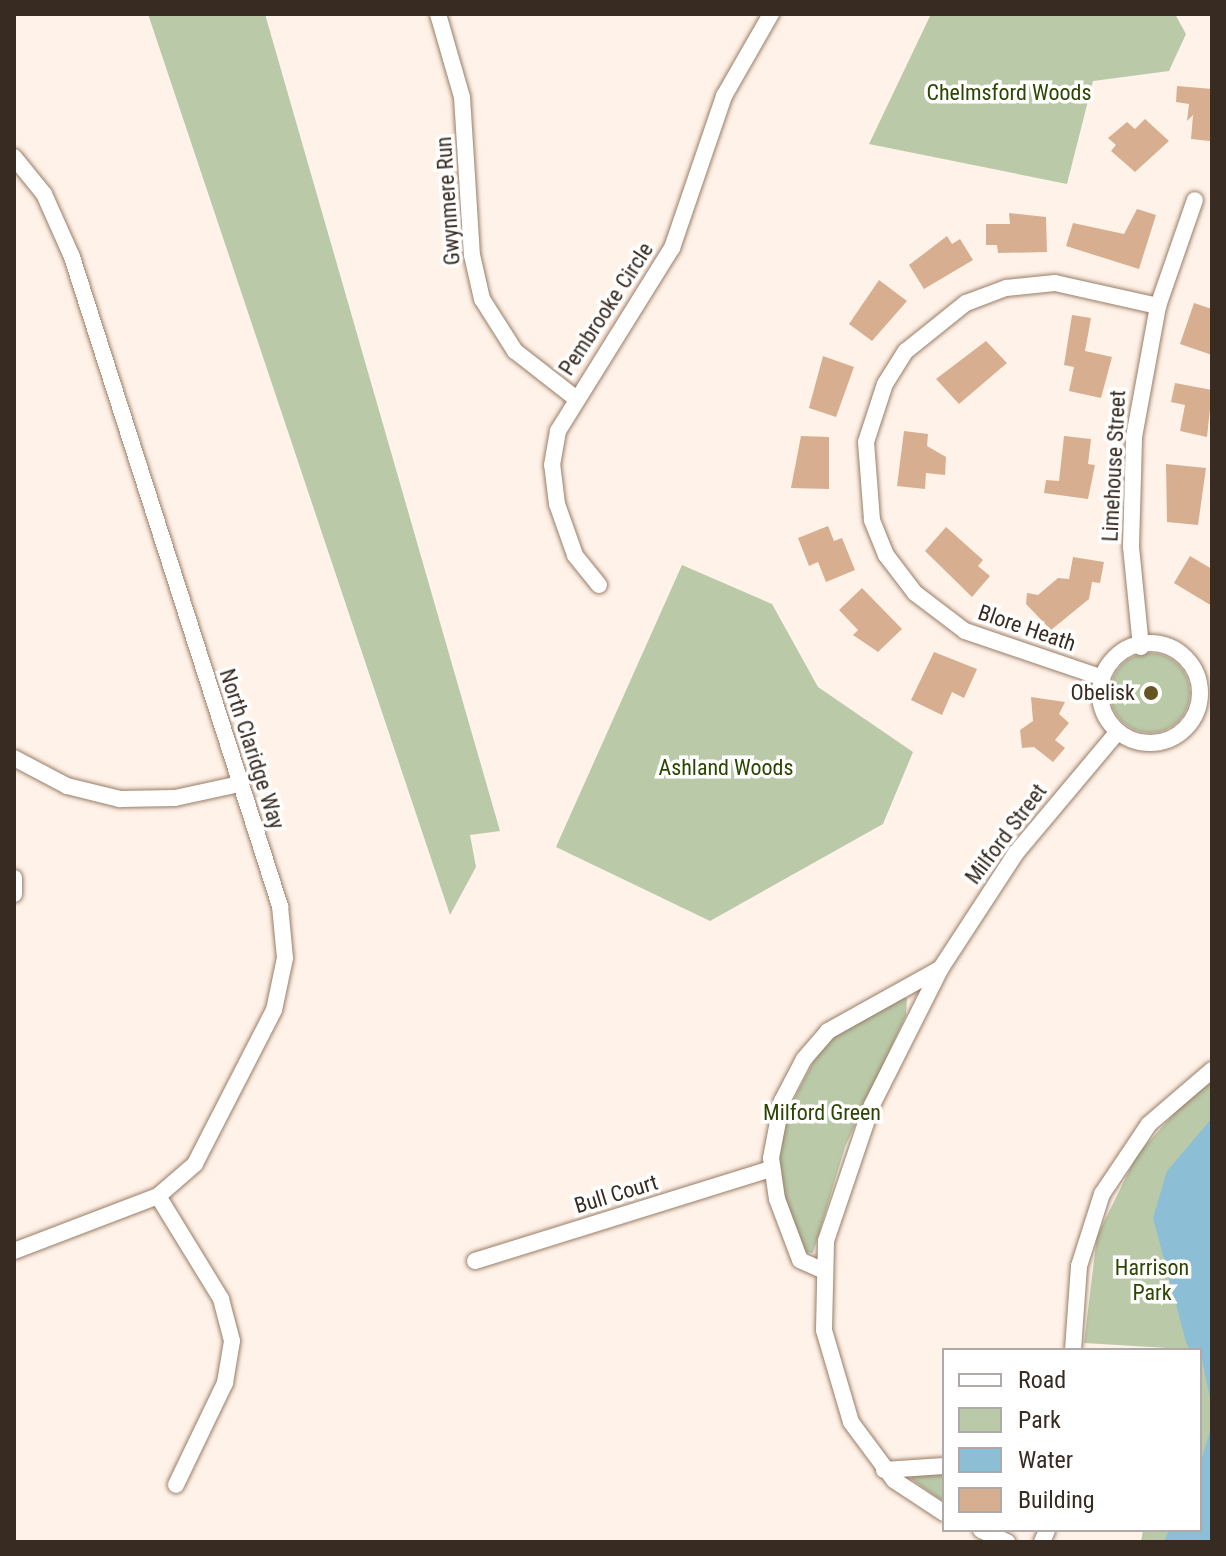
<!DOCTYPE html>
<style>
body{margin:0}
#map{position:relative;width:1226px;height:1556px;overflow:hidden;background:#fff2e8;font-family:"Roboto Condensed",sans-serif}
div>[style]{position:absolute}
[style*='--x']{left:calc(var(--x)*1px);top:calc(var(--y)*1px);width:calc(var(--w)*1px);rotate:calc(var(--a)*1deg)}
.green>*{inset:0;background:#bacaa9}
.round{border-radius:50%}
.water>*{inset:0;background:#8cbed6}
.building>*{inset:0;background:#d7ae8f}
.roads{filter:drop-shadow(0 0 2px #997d67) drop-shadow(0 0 2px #997d67)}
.minor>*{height:16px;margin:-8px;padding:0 8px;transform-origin:8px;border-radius:8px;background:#fff}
.minor>.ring{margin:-8px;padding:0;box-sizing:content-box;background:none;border:16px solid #fff;border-radius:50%}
.dots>*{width:22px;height:22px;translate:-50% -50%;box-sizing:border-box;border:4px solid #fff;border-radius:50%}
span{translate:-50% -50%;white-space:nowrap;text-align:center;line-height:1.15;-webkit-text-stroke:7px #fff;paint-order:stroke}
.park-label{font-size:22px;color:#2c4502}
.street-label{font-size:22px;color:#372b22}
.poi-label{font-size:22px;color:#372b22}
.right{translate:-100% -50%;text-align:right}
.frame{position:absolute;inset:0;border:16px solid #372b22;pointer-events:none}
.legend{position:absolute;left:942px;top:1348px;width:260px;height:184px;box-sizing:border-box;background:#fff;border:2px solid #afaaa7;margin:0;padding:10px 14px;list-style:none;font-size:24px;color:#372b22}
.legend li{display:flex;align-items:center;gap:16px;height:40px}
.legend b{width:40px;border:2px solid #afaaa7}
</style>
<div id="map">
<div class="green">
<div style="clip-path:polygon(148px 14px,265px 14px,500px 831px,470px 835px,476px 867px,450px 915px)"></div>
<div style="clip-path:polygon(931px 14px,1175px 14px,1186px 34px,1169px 71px,1093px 81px,1067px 184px,869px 144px)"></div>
<div style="clip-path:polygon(682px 565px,772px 604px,818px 687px,913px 752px,883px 824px,710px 921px,556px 847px)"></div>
<div class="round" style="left:1110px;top:653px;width:80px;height:80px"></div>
<div style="clip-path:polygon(898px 996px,907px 998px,906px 1015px,845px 1147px,813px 1253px,805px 1252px,787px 1211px,777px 1162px,783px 1120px,819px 1051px,846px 1025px)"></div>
<div style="clip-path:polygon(1212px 1082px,1212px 1542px,1141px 1542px,1143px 1530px,1200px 1530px,1200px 1350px,1084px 1343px,1097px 1236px,1137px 1155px,1189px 1097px)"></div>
<div style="clip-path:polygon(944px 1472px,944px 1502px,911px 1479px,913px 1475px)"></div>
</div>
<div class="water">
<div style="clip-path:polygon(1212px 1118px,1212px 1408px,1200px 1350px,1190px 1350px,1186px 1342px,1153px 1218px,1167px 1171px)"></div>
<div style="clip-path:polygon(1212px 1424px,1212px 1542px,1164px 1542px,1169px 1530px,1200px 1530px,1200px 1464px)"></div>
</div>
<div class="building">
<div style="clip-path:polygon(1177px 86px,1212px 89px,1210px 141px,1191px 139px,1193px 115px,1187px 121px,1189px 104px,1176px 102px)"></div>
<div style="clip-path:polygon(1145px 119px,1169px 141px,1135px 172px,1111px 151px,1116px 145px,1108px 138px,1127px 122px,1135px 129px)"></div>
<div style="clip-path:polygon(1137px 209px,1156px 215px,1139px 269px,1066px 246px,1073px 223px,1124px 234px)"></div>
<div style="clip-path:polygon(1009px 213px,1046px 217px,1047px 252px,998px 253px,997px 245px,986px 245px,986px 224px,1010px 224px)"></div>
<div style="clip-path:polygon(947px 236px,952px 244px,960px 239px,973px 260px,924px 289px,909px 265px)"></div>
<div style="clip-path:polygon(879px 280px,907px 301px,872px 341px,849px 324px)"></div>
<div style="clip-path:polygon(1194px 303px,1212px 309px,1212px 355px,1180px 344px)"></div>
<div style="clip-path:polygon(1072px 315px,1091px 318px,1085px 351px,1112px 357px,1101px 398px,1069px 391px,1074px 367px,1064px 365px)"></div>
<div style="clip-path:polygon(986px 341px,1007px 363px,959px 404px,936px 379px)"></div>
<div style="clip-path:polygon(823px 356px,854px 367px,836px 417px,809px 408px)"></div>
<div style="clip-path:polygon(1175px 383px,1212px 390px,1207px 437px,1180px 431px,1185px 405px,1171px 402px)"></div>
<div style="clip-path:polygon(904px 431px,928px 434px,927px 446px,946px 457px,945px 475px,926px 473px,925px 489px,897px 486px)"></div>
<div style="clip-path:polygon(801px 436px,829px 437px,829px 489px,791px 488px)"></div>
<div style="clip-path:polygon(1064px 436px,1091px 439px,1088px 464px,1095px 465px,1088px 499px,1044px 493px,1046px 480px,1059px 481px)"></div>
<div style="clip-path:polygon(1166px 464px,1206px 468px,1198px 525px,1167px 522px)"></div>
<div style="clip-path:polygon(828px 526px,834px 541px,842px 538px,855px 570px,826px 582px,818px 562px,809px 566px,798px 538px)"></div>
<div style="clip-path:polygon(946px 527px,983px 560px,978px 566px,990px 576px,972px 597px,925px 551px)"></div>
<div style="clip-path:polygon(1190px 556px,1212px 569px,1212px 606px,1174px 583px)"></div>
<div style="clip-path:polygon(1073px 557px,1104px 562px,1100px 583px,1092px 582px,1089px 599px,1051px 630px,1026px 604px,1027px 593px,1038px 595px,1058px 578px,1069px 579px)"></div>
<div style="clip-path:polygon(862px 588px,902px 629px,878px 652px,853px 635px,858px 630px,839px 610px)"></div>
<div style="clip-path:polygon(934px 652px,977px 669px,964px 698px,952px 692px,942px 715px,911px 700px)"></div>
<div style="clip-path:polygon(1031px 697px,1065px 702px,1059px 714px,1069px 723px,1055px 740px,1065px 748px,1053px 762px,1034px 747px,1022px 748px,1020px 730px,1033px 721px)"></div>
</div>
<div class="roads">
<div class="minor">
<div style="--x:438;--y:14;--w:86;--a:73.9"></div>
<div style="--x:462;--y:97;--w:158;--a:86.4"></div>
<div style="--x:472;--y:255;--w:45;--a:77.2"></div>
<div style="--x:482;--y:299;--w:62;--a:57.6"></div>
<div style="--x:515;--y:351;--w:75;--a:37.9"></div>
<div style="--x:14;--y:157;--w:48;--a:51"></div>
<div style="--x:44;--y:194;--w:69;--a:66"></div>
<div style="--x:72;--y:257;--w:682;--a:72.23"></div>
<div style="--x:280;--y:906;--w:52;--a:84.5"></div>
<div style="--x:285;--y:958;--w:53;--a:101.9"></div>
<div style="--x:274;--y:1010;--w:173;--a:117.2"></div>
<div style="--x:195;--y:1164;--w:49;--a:139.1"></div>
<div style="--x:158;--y:1196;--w:154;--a:159.1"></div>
<div style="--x:599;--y:585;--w:38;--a:-129"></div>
<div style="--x:575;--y:555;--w:54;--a:-109.4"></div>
<div style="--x:557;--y:504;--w:39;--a:-97"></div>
<div style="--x:552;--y:465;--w:35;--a:-80"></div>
<div style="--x:558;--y:431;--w:216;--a:-58.1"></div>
<div style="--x:672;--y:248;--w:161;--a:-71.1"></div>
<div style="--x:724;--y:96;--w:95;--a:-60.2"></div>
<div class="ring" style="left:1100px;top:643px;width:84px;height:84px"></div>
<div style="--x:1141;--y:647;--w:100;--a:-95.7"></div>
<div style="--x:1131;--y:547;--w:110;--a:-88.4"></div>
<div style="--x:1134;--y:437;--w:133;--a:-79.6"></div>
<div style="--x:1158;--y:306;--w:112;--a:-70.8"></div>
<div style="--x:1100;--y:677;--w:143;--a:-161.2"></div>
<div style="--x:965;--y:631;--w:63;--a:-142.8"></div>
<div style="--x:915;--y:593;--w:48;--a:-127.3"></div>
<div style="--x:886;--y:555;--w:38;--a:-112"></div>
<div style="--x:872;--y:520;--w:78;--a:-94.4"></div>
<div style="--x:866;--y:442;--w:61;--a:-71.9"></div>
<div style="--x:885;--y:384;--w:39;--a:-58"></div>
<div style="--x:906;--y:351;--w:77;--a:-38.7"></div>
<div style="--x:966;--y:303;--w:43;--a:-20.6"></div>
<div style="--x:1006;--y:288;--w:49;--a:-5.8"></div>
<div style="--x:1055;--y:283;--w:106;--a:12.6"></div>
<div style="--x:14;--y:758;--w:60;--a:27.8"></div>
<div style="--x:67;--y:786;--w:55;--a:13.8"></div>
<div style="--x:120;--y:799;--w:55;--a:-1"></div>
<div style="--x:175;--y:798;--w:66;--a:-12.2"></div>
<div style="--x:14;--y:878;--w:16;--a:90"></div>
<div style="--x:158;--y:1196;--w:121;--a:58.5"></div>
<div style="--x:221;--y:1299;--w:43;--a:75.3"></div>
<div style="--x:232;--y:1341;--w:43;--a:99.5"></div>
<div style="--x:225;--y:1383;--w:113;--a:115.7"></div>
<div style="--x:475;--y:1261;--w:310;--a:-17.3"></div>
<div style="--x:822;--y:1270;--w:24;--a:-156"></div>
<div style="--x:800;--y:1260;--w:65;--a:-110.7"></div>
<div style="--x:777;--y:1199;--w:41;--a:-98.3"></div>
<div style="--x:771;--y:1158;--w:58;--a:-79.1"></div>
<div style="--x:782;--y:1101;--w:47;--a:-62.4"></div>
<div style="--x:804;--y:1059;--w:37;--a:-49"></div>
<div style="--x:828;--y:1031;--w:129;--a:-29.1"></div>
<div style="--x:1073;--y:1350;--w:84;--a:-85.9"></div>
<div style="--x:1079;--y:1266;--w:76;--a:-72.3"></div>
<div style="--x:1102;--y:1194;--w:84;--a:-56.1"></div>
<div style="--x:1149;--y:1124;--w:83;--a:-40.6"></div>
<div style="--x:884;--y:1470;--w:60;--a:-3.8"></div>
<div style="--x:944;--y:1513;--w:60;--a:-146.6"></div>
<div style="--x:894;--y:1480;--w:72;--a:-126.6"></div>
<div style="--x:851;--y:1422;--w:96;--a:-106.4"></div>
<div style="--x:824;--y:1330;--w:89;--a:-88.7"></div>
<div style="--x:826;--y:1241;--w:144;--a:-71.3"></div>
<div style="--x:872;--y:1105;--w:153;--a:-63.3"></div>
<div style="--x:941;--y:968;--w:137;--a:-56.9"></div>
<div style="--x:1016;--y:853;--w:155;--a:-50"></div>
<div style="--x:981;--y:1530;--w:29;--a:25"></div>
<div style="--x:1042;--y:1542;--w:13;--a:-67"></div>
</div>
</div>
<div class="dots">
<div style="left:1151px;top:693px;background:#645522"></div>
</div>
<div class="park-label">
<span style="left:1009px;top:93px">Chelmsford Woods</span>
<span style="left:726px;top:768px">Ashland Woods</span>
<span style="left:822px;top:1113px">Milford Green</span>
<span style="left:1152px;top:1280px">Harrison<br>Park</span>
</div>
<div class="street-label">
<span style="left:448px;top:201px;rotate:-94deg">Gwynmere Run</span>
<span style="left:606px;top:309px;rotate:-57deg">Pembrooke Circle</span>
<span style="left:1114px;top:466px;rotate:-87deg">Limehouse Street</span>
<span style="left:1027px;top:628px;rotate:19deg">Blore Heath</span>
<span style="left:252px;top:749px;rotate:72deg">North Claridge Way</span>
<span style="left:1006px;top:834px;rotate:-53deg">Milford Street</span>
<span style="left:616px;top:1194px;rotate:-17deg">Bull Court</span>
</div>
<div class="poi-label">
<span class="right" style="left:1135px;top:693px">Obelisk</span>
</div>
<div class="frame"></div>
<ul class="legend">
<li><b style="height:10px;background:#fff"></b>Road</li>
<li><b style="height:22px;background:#bacaa9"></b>Park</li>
<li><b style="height:22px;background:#8cbed6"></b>Water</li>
<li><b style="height:22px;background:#d7ae8f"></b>Building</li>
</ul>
</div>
